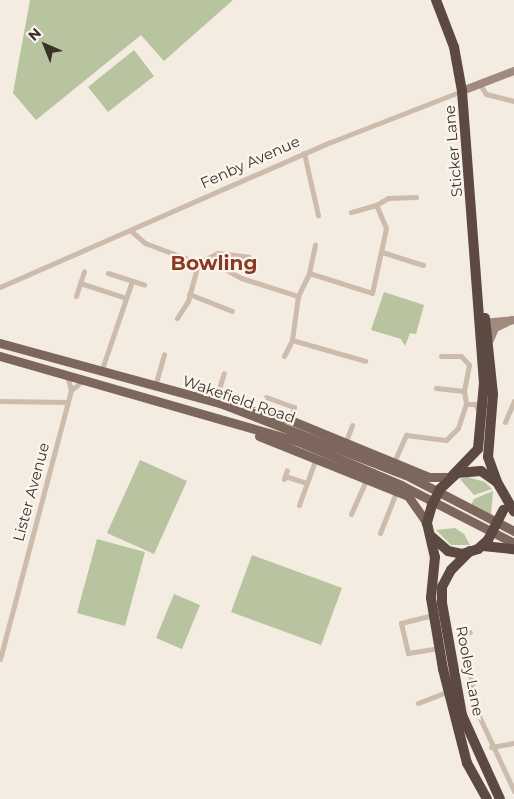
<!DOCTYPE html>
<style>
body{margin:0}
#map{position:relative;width:514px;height:799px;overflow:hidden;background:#f4ebe1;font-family:Montserrat,sans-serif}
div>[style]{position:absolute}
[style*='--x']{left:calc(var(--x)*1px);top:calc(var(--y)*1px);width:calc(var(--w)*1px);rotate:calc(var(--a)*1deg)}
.green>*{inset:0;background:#b8c4a0}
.street>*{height:5px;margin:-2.5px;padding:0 2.5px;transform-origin:2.5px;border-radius:2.5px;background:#cdbbac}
.secondary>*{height:8px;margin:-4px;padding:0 4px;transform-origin:4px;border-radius:4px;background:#a18a7d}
.primary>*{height:9px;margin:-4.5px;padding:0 4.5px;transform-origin:4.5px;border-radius:4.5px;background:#7d675c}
.highway>*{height:10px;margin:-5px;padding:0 5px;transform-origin:5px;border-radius:5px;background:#5c4a42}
.highway-bridge>*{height:10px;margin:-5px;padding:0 5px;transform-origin:5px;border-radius:5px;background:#5c4a42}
span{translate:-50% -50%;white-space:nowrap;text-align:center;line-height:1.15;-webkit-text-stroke:4.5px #fbf5ee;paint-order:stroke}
.street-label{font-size:15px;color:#3b302b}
.district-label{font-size:20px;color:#8c3b22;font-weight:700}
.north{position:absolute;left:20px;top:20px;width:50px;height:50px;-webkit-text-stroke:4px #fbf5ee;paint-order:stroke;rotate:316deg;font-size:14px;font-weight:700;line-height:20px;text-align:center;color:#3b302b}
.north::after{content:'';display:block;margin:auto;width:18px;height:22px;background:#3b302b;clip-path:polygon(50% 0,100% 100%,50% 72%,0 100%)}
</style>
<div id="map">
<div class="green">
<div style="clip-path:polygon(30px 0,233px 0,164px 61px,141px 35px,36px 120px,13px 93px)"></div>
<div style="clip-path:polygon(134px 50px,154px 76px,108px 112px,88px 87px)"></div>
<div style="clip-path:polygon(384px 292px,424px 305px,416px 334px,410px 333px,405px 346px,401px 339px,371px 330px)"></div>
<div style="clip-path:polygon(140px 460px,187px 481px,154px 554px,107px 533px)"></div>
<div style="clip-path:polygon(467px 477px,485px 482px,492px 489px,474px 495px,460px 479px)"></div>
<div style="clip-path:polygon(493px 491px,491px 515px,471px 505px,474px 499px)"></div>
<div style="clip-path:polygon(455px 528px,464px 534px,470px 545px,451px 545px,436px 530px)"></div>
<div style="clip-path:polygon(97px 539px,145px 552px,125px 626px,77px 613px)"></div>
<div style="clip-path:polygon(252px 555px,342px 588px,321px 645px,231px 612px)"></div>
<div style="clip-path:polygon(174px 594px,200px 605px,182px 649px,156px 638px)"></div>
</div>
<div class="street">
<div style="--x:480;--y:85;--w:11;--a:56"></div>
<div style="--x:486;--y:94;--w:29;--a:14"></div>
<div style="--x:304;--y:153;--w:64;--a:77.3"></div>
<div style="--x:376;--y:205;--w:14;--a:-30"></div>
<div style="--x:388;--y:198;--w:28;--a:-2"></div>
<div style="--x:130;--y:230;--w:20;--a:41"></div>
<div style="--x:145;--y:243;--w:57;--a:20.7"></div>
<div style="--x:198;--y:263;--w:22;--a:-27"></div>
<div style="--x:218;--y:253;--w:31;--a:7"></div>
<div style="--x:382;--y:252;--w:43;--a:17.6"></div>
<div style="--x:108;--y:273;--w:38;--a:18"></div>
<div style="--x:309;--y:273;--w:29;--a:-78"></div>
<div style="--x:80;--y:283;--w:48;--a:18.1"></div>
<div style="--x:0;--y:287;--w:361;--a:-23.7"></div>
<div style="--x:331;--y:142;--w:141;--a:-21.3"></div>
<div style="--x:189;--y:294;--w:46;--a:21.6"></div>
<div style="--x:76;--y:296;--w:26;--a:-72"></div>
<div style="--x:298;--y:296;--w:44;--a:97.8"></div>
<div style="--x:292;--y:340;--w:76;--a:16"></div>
<div style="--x:177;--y:318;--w:20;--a:-57"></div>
<div style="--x:188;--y:301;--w:39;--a:-75"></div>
<div style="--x:198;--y:263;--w:16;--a:0"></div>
<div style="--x:214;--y:263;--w:31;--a:29"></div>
<div style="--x:241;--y:278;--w:60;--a:17.5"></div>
<div style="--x:298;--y:296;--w:25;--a:-64"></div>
<div style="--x:309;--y:273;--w:66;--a:17.6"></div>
<div style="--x:372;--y:293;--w:66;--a:-77.8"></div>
<div style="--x:386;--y:228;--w:25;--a:-113"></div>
<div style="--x:376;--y:205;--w:26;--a:164"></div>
<div style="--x:284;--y:356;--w:18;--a:-63"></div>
<div style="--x:441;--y:356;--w:20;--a:0"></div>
<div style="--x:461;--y:356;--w:12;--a:48"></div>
<div style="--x:469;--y:365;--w:26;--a:101"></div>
<div style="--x:464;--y:391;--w:13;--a:81"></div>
<div style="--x:101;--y:372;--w:96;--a:-71.2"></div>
<div style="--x:155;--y:386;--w:33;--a:-74"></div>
<div style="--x:436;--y:388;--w:28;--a:6"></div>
<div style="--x:71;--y:390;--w:16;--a:-38"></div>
<div style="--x:266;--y:397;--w:30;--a:20"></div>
<div style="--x:294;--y:407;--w:14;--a:107"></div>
<div style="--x:0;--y:401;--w:68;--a:0.8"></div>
<div style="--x:215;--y:402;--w:30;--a:-73"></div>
<div style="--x:505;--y:422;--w:23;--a:-67"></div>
<div style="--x:346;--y:441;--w:17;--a:-69"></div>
<div style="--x:394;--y:462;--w:30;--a:-66"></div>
<div style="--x:406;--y:435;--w:40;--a:7.1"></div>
<div style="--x:446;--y:440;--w:17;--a:-45"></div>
<div style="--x:458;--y:428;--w:25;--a:-72"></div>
<div style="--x:466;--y:404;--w:9;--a:0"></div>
<div style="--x:475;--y:404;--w:7;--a:63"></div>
<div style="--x:285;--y:476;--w:23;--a:18"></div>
<div style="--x:284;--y:479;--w:9;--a:-72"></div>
<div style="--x:299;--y:505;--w:50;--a:-70.1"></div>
<div style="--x:351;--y:514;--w:39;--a:-66"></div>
<div style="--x:380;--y:533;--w:46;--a:-68.4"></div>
<div style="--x:433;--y:615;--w:33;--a:166"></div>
<div style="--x:401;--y:623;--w:31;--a:77"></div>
<div style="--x:408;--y:653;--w:31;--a:-9"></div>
<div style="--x:460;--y:627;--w:7;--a:82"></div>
<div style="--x:461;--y:634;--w:9;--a:-13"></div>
<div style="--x:461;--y:634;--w:84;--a:77.6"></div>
<div style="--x:479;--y:716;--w:83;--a:65"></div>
<div style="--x:0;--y:659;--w:278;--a:-75.2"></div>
<div style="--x:71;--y:390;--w:16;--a:-105"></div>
<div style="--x:418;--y:703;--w:31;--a:-21"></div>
<div style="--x:491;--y:747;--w:23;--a:-10"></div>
</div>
<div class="secondary">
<div style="--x:462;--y:91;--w:56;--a:-21"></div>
<div style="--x:482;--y:323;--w:32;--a:-5"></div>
<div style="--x:490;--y:340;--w:13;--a:-67"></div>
<div style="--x:495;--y:328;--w:19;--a:-25"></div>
</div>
<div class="primary">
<div style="--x:0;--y:343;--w:228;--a:15.3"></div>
<div style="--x:220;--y:403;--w:199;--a:21.2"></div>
<div style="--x:406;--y:475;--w:122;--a:27.4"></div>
<div style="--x:0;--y:356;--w:309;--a:16"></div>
<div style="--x:297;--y:441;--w:113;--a:22.9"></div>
<div style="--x:401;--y:485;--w:127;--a:27.2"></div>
<div style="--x:223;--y:404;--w:69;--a:13.4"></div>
<div style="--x:290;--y:420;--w:150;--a:22.3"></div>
<div style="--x:429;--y:477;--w:21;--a:0"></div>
<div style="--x:259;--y:436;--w:161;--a:21.9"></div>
<div style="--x:408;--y:496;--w:33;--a:55"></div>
</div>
<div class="highway">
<div style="--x:436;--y:0;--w:50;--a:69"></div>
<div style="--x:454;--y:47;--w:45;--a:79.7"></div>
<div style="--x:462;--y:91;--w:293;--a:85.7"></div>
<div style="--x:484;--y:383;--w:66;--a:95.2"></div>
<div style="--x:478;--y:449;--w:37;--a:134"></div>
<div style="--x:485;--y:318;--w:76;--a:84"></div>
<div style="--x:493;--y:394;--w:63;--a:94.5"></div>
<div style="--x:488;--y:457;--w:27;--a:70"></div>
<div style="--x:440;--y:489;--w:23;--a:-43"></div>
<div style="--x:457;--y:473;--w:24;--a:-5"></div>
<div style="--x:481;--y:471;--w:19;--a:35"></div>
<div style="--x:497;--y:482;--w:34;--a:60"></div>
<div style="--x:432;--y:505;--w:19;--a:106"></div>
<div style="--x:427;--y:523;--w:35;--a:77"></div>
<div style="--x:435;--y:557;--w:41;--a:95.6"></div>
<div style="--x:431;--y:598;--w:72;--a:80.4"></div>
<div style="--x:443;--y:669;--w:97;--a:75.7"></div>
<div style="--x:467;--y:763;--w:41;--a:60.9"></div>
<div style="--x:432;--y:537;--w:21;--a:41"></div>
<div style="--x:448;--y:551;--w:14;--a:12"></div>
<div style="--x:462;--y:554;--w:17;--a:-17"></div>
<div style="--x:478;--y:549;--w:13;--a:-42"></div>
<div style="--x:483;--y:546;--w:31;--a:6"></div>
<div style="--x:470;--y:551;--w:27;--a:135"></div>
<div style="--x:451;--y:570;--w:19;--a:118"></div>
<div style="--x:442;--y:587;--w:16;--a:90"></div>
<div style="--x:442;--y:603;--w:114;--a:79.9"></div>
<div style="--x:462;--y:715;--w:92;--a:65.7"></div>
</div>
<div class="highway-bridge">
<div style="--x:432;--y:505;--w:18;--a:-63"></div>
<div style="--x:488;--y:540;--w:34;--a:-63"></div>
</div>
<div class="street-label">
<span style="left:453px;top:151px;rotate:-95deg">Sticker Lane</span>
<span style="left:250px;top:162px;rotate:-24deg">Fenby Avenue</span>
<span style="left:239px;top:399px;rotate:19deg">Wakefield Road</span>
<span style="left:31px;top:492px;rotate:-75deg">Lister Avenue</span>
<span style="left:470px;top:671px;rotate:79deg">Rooley Lane</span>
</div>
<div class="district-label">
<span style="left:214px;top:263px">Bowling</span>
</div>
<div class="north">N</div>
</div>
